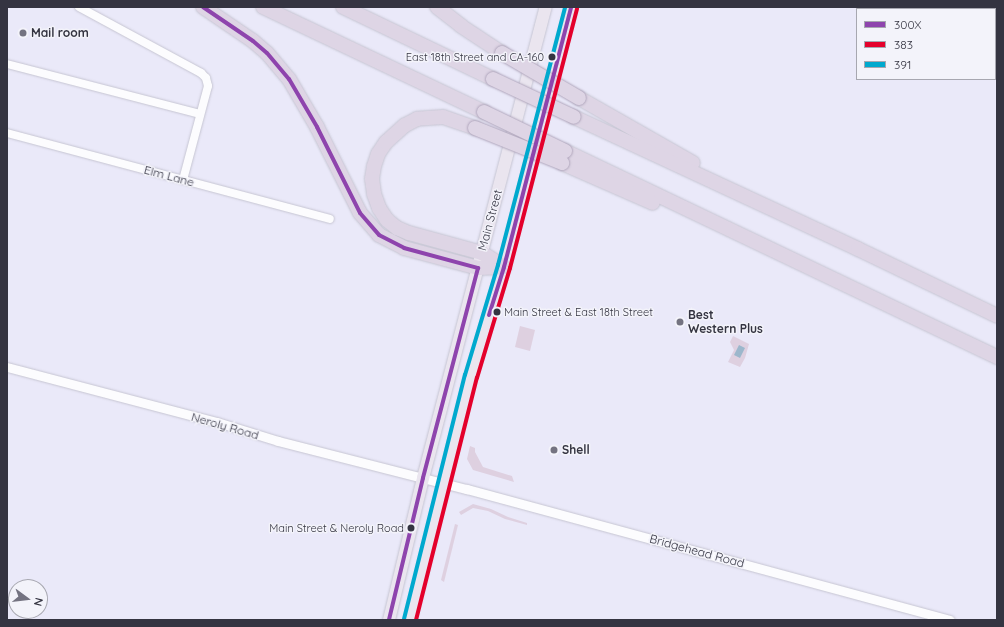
<!DOCTYPE html>
<style>
body{margin:0}
#map{position:relative;width:1004px;height:627px;overflow:hidden;background:#eae9f9;font-family:Quicksand,sans-serif}
div>[style]{position:absolute}
[style*='--x']{left:calc(var(--x)*1px);top:calc(var(--y)*1px);width:calc(var(--w)*1px);rotate:calc(var(--a)*1deg)}
.green>*{inset:0;background:#ded0e0}
.water>*{inset:0;background:#9cb7cc}
.roads{filter:drop-shadow(0 0 1px #c6c5d2) drop-shadow(0 0 1px #c6c5d2)}
.minor>*{height:8px;margin:-4px;padding:0 4px;transform-origin:4px;border-radius:4px;background:#fcfcfe}
.tertiary>*{height:9px;margin:-4.5px;padding:0 4.5px;transform-origin:4.5px;border-radius:4.5px;background:#fcfcfe}
.primary>*{height:12px;margin:-6px;padding:0 6px;transform-origin:6px;border-radius:6px;background:#eae5ef}
.motorway>*{height:14px;margin:-7px;padding:0 7px;transform-origin:7px;border-radius:7px;background:#ded5e5}
.bridges{filter:drop-shadow(0 0 1px #b0a6bc) drop-shadow(0 0 1px #b0a6bc)}
.motorway-bridge>*{height:14px;margin:-7px;padding:0 7px;transform-origin:7px;border-radius:7px;background:#ded5e5}
.bus-1>*{height:4px;margin:-2px;padding:0 2px;transform-origin:2px;border-radius:2px;background:#8e44ad}
.bus-2>*{height:4px;margin:-2px;padding:0 2px;transform-origin:2px;border-radius:2px;background:#e4002b}
.bus-3>*{height:4px;margin:-2px;padding:0 2px;transform-origin:2px;border-radius:2px;background:#00a9ce}
.dots>*{width:11px;height:11px;translate:-50% -50%;box-sizing:border-box;border:2px solid #f3f3fa;border-radius:50%}
span{translate:-50% -50%;white-space:nowrap;text-align:center;line-height:1.15;-webkit-text-stroke:3px #f3f3fa;paint-order:stroke}
.bus-label{font-size:11px;color:#343441}
.right{translate:-100% -50%;text-align:right}
.left{translate:0 -50%;text-align:left}
.poi-label{font-size:12px;color:#343441;font-weight:700}
.street-label{font-size:12px;color:#343441}
.frame{position:absolute;inset:0;border:8px solid #343441;pointer-events:none}
.legend{position:absolute;left:856px;top:8px;width:140px;height:72px;box-sizing:border-box;background:#f3f3fa;border:1px solid #a7a7b0;margin:0;padding:5px 7px;list-style:none;font-size:12px;color:#343441}
.legend li{display:flex;align-items:center;gap:8px;height:20px}
.legend b{width:20px;border:1px solid #a7a7b0}
.north{position:absolute;left:8px;top:579px;width:40px;height:40px;box-sizing:border-box;background:#f3f3fa;border:1px solid #a7a7b0;border-radius:50%;rotate:105deg;font-size:11px;font-weight:700;line-height:16px;text-align:center;color:#343441}
.north::after{content:'';display:block;margin:auto;width:14px;height:18px;background:#747381;clip-path:polygon(50% 0,100% 100%,50% 72%,0 100%)}
</style>
<div id="map">
<div class="green">
<div style="clip-path:polygon(520px 326px,535px 330px,530px 351px,515px 347px)"></div>
<div style="clip-path:polygon(733px 336px,749px 344px,745px 358px,740px 367px,728px 362px,734px 350px,730px 342px)"></div>
<div style="clip-path:polygon(470px 446px,475px 448px,475px 452px,483px 467px,512px 476px,514px 482px,473px 470px,467px 459px)"></div>
<div style="clip-path:polygon(473px 504px,491px 509px,508px 517px,527px 523px,527px 525px,505px 519px,488px 511px,473px 508px,461px 515px,459px 512px)"></div>
<div style="clip-path:polygon(455px 524px,458px 525px,444px 582px,441px 580px)"></div>
</div>
<div class="water">
<div style="clip-path:polygon(739px 345px,745px 348px,740px 358px,734px 355px)"></div>
</div>
<div class="roads">
<div class="minor">
<div style="--x:79;--y:7;--w:139;--a:28.4"></div>
<div style="--x:201;--y:73;--w:7;--a:45"></div>
<div style="--x:206;--y:78;--w:8;--a:76"></div>
<div style="--x:208;--y:86;--w:97;--a:104.9"></div>
<div style="--x:7;--y:64;--w:199;--a:14.5"></div>
<div style="--x:7;--y:133;--w:334;--a:14.9"></div>
</div>
<div class="tertiary">
<div style="--x:7;--y:367;--w:217;--a:14.7"></div>
<div style="--x:217;--y:422;--w:64;--a:17.3"></div>
<div style="--x:278;--y:441;--w:195;--a:14.3"></div>
<div style="--x:467;--y:489;--w:500;--a:15.17"></div>
</div>
<div class="primary">
<div style="--x:389;--y:620;--w:146;--a:-76.5"></div>
<div style="--x:423;--y:478;--w:487;--a:-75.4"></div>
<div style="--x:410;--y:620;--w:252;--a:-76"></div>
<div style="--x:471;--y:376;--w:114;--a:-73.2"></div>
<div style="--x:504;--y:267;--w:268;--a:-75.5"></div>
</div>
<div class="motorway">
<div style="--x:203;--y:7;--w:60;--a:34.2"></div>
<div style="--x:253;--y:41;--w:18;--a:41"></div>
<div style="--x:267;--y:53;--w:34;--a:50"></div>
<div style="--x:289;--y:79;--w:56;--a:59.7"></div>
<div style="--x:317;--y:127;--w:96;--a:63.4"></div>
<div style="--x:360;--y:213;--w:29;--a:49"></div>
<div style="--x:379;--y:235;--w:28;--a:27"></div>
<div style="--x:404;--y:248;--w:77;--a:15.1"></div>
<div style="--x:478;--y:268;--w:26;--a:-2"></div>
<div style="--x:263;--y:7;--w:245;--a:25.4"></div>
<div style="--x:343;--y:7;--w:166;--a:25.6"></div>
<div style="--x:437;--y:7;--w:31;--a:38"></div>
<div style="--x:461;--y:26;--w:49;--a:33.4"></div>
<div style="--x:579;--y:98;--w:131;--a:29.7"></div>
<div style="--x:574;--y:117;--w:313;--a:24.9"></div>
<div style="--x:858;--y:249;--w:154;--a:25.7"></div>
<div style="--x:475;--y:128;--w:34;--a:-161"></div>
<div style="--x:443;--y:117;--w:26;--a:176"></div>
<div style="--x:417;--y:119;--w:13;--a:153"></div>
<div style="--x:405;--y:125;--w:25;--a:138"></div>
<div style="--x:386;--y:142;--w:14;--a:124"></div>
<div style="--x:378;--y:154;--w:13;--a:108"></div>
<div style="--x:374;--y:166;--w:13;--a:99"></div>
<div style="--x:372;--y:179;--w:15;--a:82"></div>
<div style="--x:374;--y:194;--w:15;--a:70"></div>
<div style="--x:379;--y:208;--w:14;--a:56"></div>
<div style="--x:387;--y:220;--w:13;--a:39"></div>
<div style="--x:397;--y:228;--w:13;--a:23"></div>
<div style="--x:409;--y:233;--w:76;--a:15.3"></div>
<div style="--x:482;--y:253;--w:26;--a:32"></div>
<div style="--x:565;--y:151;--w:479;--a:25.5"></div>
<div style="--x:562;--y:163;--w:99;--a:23.7"></div>
</div>
</div>
<div class="bridges">
<div class="motorway-bridge">
<div style="--x:502;--y:53;--w:89;--a:30.3"></div>
<div style="--x:493;--y:79;--w:89;--a:25.1"></div>
<div style="--x:484;--y:112;--w:90;--a:25.7"></div>
<div style="--x:475;--y:128;--w:94;--a:21.9"></div>
</div>
</div>
<div class="bus-1">
<div style="--x:203;--y:7;--w:60;--a:34.2"></div>
<div style="--x:253;--y:41;--w:18;--a:41"></div>
<div style="--x:267;--y:53;--w:34;--a:50"></div>
<div style="--x:289;--y:79;--w:56;--a:59.7"></div>
<div style="--x:317;--y:127;--w:96;--a:63.4"></div>
<div style="--x:360;--y:213;--w:29;--a:49"></div>
<div style="--x:379;--y:235;--w:28;--a:27"></div>
<div style="--x:404;--y:248;--w:77;--a:15.1"></div>
<div style="--x:478;--y:268;--w:217;--a:104.7"></div>
<div style="--x:423;--y:478;--w:146;--a:103.5"></div>
<div style="--x:489;--y:315;--w:50;--a:-72.6"></div>
<div style="--x:504;--y:267;--w:268;--a:-75.5"></div>
</div>
<div class="bus-2">
<div style="--x:416;--y:620;--w:250;--a:-75.9"></div>
<div style="--x:477;--y:378;--w:115;--a:-73.3"></div>
<div style="--x:510;--y:268;--w:268;--a:-75.5"></div>
</div>
<div class="bus-3">
<div style="--x:404;--y:619;--w:252;--a:-76"></div>
<div style="--x:465;--y:375;--w:115;--a:-73.3"></div>
<div style="--x:498;--y:265;--w:267;--a:-75.4"></div>
</div>
<div class="dots">
<div style="left:23px;top:33px;background:#747381"></div>
<div style="left:552px;top:57px;background:#343441"></div>
<div style="left:497px;top:312px;background:#343441"></div>
<div style="left:680px;top:322px;background:#747381"></div>
<div style="left:554px;top:450px;background:#747381"></div>
<div style="left:411px;top:528px;background:#343441"></div>
</div>
<div class="bus-label">
<span class="right" style="left:544px;top:57px">East 18th Street and CA-160</span>
<span class="left" style="left:504px;top:312px">Main Street &amp; East 18th Street</span>
<span class="right" style="left:404px;top:528px">Main Street &amp; Neroly Road</span>
</div>
<div class="poi-label">
<span class="left" style="left:31px;top:33px">Mail room</span>
<span class="left" style="left:688px;top:322px">Best<br>Western Plus</span>
<span class="left" style="left:562px;top:450px">Shell</span>
</div>
<div class="street-label">
<span style="left:169px;top:176px;rotate:15deg">Elm Lane</span>
<span style="left:490px;top:220px;rotate:-75deg">Main Street</span>
<span style="left:225px;top:426px;rotate:16deg">Neroly Road</span>
<span style="left:697px;top:551px;rotate:15deg">Bridgehead Road</span>
</div>
<div class="frame"></div>
<ul class="legend">
<li><b style="height:5px;background:#8e44ad"></b>300X</li>
<li><b style="height:5px;background:#e4002b"></b>383</li>
<li><b style="height:5px;background:#00a9ce"></b>391</li>
</ul>
<div class="north">N</div>
</div>
